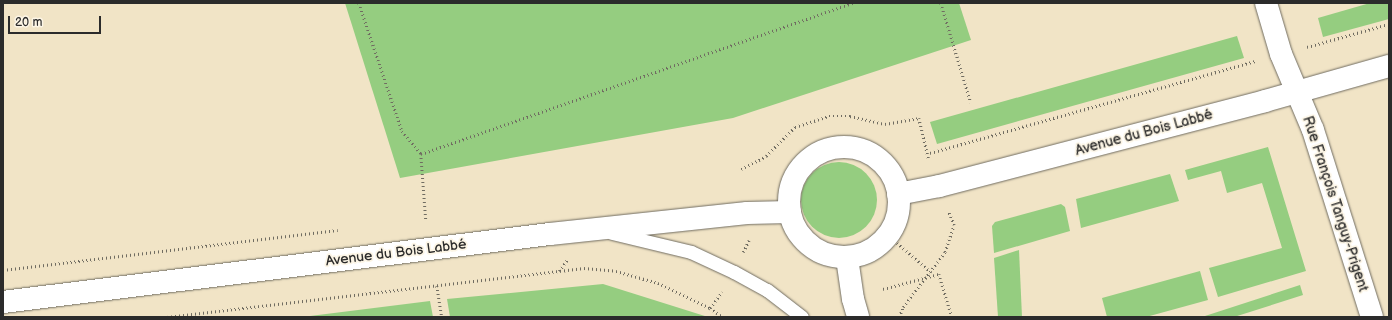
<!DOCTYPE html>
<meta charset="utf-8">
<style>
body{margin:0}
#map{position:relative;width:1392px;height:320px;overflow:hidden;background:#f1e4c6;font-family:"Balsamiq Sans",sans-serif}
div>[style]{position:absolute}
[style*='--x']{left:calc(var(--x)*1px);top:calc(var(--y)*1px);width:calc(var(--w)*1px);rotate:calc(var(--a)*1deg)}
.green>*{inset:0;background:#95cd80}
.round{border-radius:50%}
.path>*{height:2.5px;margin-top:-1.25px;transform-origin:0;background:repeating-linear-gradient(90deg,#706c61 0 1px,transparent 0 4px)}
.roads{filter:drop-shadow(0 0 1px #706c61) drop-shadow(0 0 1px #706c61)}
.lane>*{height:13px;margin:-6.5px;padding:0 6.5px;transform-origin:6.5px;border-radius:6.5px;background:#fff}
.street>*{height:22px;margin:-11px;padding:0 11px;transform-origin:11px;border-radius:11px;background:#fff}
.secondary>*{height:22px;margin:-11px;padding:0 11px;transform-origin:11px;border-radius:11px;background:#fff}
.secondary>.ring{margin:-11px;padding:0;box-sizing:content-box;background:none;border:22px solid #fff;border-radius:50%}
span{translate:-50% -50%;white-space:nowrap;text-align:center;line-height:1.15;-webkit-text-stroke:3.5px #fcf5e5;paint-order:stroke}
.street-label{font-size:14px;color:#2b2b2b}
.frame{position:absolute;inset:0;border:4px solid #2b2b2b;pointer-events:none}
.scale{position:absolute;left:8px;top:16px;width:93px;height:18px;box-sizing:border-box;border:2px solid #2b2b2b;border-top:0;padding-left:5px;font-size:12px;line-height:14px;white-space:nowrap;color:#2b2b2b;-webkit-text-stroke:3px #fcf5e5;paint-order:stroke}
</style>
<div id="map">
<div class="green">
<div style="clip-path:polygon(345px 3px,959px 3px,971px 40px,733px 118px,400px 178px)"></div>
<div style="clip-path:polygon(1370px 3px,1389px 3px,1389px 19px,1323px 37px,1318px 18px)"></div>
<div style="clip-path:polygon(1237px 36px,1244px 58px,937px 144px,930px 122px)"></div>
<div style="clip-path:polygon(1268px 147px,1306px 271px,1218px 297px,1209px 268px,1282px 248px,1262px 183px,1227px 193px,1221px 171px,1188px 180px,1185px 170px)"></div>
<div class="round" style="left:801px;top:162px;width:76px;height:76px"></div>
<div style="clip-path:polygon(1170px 174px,1179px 201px,1081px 228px,1076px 199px)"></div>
<div style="clip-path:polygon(1061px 204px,1065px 207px,1070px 231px,994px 253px,992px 226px,995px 222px)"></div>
<div style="clip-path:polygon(1019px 250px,1022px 317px,998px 317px,994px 258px)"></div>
<div style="clip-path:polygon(1200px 271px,1208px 300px,1146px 317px,1107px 317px,1102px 298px)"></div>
<div style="clip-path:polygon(603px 284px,708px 317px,450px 317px,447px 299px)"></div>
<div style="clip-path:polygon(1300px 285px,1303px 295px,1234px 317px,1205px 316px)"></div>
<div style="clip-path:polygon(430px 301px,433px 317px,302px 317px)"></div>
</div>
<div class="path">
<div style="--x:359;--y:3;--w:135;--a:71.4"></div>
<div style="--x:402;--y:131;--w:30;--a:50"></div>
<div style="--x:421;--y:154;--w:458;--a:-19.3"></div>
<div style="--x:941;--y:3;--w:104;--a:73.3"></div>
<div style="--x:1307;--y:47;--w:85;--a:-15.7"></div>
<div style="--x:930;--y:153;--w:338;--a:-15.8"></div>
<div style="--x:421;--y:154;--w:67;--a:85.7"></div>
<div style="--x:741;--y:169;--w:28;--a:-27"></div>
<div style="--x:766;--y:156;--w:41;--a:-45"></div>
<div style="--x:795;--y:127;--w:36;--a:-18"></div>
<div style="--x:829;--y:116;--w:21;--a:0"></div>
<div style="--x:850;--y:116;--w:36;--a:13"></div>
<div style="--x:885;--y:124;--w:35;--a:-10"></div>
<div style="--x:919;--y:118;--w:43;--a:76.6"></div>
<div style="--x:888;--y:235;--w:57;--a:40.7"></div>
<div style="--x:743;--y:252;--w:13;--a:-63"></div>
<div style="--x:3;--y:270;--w:337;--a:-6.8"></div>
<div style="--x:559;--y:271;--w:14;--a:-54"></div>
<div style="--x:437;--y:286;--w:31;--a:81"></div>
<div style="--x:883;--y:289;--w:58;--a:-15"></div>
<div style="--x:939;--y:274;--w:45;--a:73.2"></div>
<div style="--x:710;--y:308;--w:20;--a:-53"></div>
<div style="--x:167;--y:317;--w:420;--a:-6.7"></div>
<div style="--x:584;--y:268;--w:32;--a:5"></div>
<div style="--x:616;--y:271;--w:44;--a:15.9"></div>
<div style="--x:658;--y:283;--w:58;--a:25.7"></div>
<div style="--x:710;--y:308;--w:16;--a:35"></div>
<div style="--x:899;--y:317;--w:11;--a:-68"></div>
<div style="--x:903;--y:307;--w:69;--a:-52.6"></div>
<div style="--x:945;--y:252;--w:28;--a:-72"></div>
<div style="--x:954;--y:225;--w:15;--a:-113"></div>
</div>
<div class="roads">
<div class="lane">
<div style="--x:612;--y:233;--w:81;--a:13.5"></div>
<div style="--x:691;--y:252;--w:47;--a:24.9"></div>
<div style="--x:734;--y:272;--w:38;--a:29"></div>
<div style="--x:767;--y:290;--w:44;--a:37.6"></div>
</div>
<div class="street">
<div style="--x:1266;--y:3;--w:53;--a:73.6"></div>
<div style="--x:1281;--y:54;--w:82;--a:67.2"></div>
<div style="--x:1313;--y:130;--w:196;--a:72.5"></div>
</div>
<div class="secondary">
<div class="ring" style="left:789px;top:147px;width:88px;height:88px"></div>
<div style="--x:898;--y:194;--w:42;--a:-11"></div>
<div style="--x:939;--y:186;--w:337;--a:-14.6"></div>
<div style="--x:1265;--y:101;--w:129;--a:-15.8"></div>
<div style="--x:847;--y:258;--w:41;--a:81.7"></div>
<div style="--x:853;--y:299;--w:19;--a:74"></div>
<div style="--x:3;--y:302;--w:551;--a:-7.09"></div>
<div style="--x:550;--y:234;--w:198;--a:-6.1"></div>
<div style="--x:747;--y:213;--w:43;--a:-1.3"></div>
</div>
</div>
<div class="street-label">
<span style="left:1144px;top:133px;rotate:-15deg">Avenue du Bois Labbé</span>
<span style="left:1335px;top:204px;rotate:72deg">Rue François Tanguy-Prigent</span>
<span style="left:396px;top:253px;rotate:-7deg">Avenue du Bois Labbé</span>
</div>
<div class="frame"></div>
<div class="scale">20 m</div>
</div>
